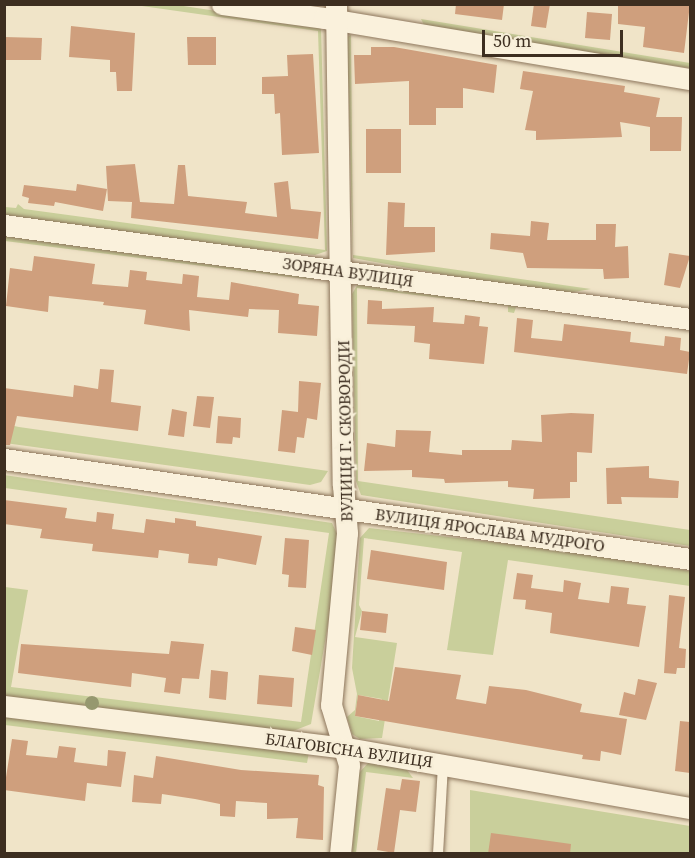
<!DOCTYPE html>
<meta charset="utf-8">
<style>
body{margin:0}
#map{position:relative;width:695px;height:858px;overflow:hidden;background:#f0e4c8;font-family:"Source Serif 4",serif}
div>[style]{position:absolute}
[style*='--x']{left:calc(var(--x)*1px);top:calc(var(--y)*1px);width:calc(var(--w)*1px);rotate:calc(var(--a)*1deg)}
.green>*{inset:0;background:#c9cf9b}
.building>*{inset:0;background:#cf9f7d}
.roads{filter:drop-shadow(0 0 2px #8d765c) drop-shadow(0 0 2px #8d765c)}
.service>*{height:10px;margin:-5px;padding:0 5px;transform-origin:5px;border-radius:5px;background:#faf1dc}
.minor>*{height:21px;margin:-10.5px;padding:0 10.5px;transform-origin:10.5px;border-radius:10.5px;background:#faf1dc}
.trees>*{width:14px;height:14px;margin:-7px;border-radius:50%;background:#96986f}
span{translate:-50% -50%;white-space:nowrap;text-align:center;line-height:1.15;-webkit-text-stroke:5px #f7eed8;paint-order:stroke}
.street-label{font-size:16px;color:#3d2e20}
.frame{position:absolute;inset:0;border:6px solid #3d2e20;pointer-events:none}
.scale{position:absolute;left:482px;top:30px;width:141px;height:27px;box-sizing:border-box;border:3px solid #3d2e20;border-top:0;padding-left:8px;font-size:18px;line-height:21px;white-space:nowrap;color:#3d2e20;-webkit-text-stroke:4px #f7eed8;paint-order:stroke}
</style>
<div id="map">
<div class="green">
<div style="clip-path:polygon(135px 5px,177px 5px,321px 27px,327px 251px,315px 255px,217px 245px,5px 215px,5px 207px,16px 208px,18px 204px,24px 209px,325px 250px,318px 31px)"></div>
<div style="clip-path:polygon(421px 19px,690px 63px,690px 68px,520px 43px,424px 25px)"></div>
<div style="clip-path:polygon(351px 35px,353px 255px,591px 289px,568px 293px,502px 285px,353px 258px,347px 37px)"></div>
<div style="clip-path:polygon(5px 231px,309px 274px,314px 280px,5px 241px)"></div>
<div style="clip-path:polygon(359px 282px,563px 313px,516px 307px,514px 313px,508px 312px,508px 306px,357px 288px,358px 481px,690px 530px,690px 546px,361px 495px,356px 481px,352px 294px)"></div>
<div style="clip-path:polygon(5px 424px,19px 427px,328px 471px,321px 482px,310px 485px,5px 443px)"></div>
<div style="clip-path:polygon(4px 475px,332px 523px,337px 534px,330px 612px,311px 724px,288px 733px,5px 697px,5px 587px,28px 590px,11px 687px,301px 722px,329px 533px,5px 488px)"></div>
<div style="clip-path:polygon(evenodd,369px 528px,546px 548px,690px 571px,690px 586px,508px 560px,493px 655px,447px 650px,462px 552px,364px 538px,359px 605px,362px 611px,355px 637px,397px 643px,382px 738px,360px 739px,352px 734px,347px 717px,355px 710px,357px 694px,352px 668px,360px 538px,369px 528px,358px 695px,382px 699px,379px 721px,355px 716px,358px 695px)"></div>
<div style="clip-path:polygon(5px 713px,309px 752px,307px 763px,5px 725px)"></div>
<div style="clip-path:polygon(369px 762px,407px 770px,413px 778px,366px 772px,356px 853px,352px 854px,359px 773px)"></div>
<div style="clip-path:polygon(470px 790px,690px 826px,690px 853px,470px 854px)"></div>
</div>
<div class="building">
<div style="clip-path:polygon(456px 4px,504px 4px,502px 20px,455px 14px)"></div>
<div style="clip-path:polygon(534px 4px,550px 4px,546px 28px,531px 26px)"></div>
<div style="clip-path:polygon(618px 4px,690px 4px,684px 53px,643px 47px,645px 27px,618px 24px)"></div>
<div style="clip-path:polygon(587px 12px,612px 14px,610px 40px,585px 38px)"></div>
<div style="clip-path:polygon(71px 26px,135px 33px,132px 91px,117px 91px,116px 72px,110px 72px,110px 60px,69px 57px)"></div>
<div style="clip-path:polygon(4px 37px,42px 38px,41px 60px,4px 60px)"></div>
<div style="clip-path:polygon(187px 37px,216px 37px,216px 65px,188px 65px)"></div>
<div style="clip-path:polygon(371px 47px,394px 47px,497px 65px,494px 93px,463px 88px,463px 108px,436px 108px,436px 125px,409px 125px,409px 81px,355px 84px,354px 55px,371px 55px)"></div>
<div style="clip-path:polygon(313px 54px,319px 153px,282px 155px,280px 113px,275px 114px,274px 94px,262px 94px,262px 77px,288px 76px,287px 55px)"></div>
<div style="clip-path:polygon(523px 71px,625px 86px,624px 92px,660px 98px,656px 117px,682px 117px,681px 151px,650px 151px,650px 127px,620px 122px,622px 137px,536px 140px,536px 131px,525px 130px,533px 91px,520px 89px)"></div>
<div style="clip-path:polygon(366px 129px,401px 129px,401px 173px,366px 173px)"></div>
<div style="clip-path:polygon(135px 164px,140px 202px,174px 204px,178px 165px,185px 165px,188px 196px,247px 202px,245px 213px,277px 217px,274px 183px,288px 181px,291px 209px,321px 212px,318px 239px,131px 218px,132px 202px,108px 201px,106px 166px)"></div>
<div style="clip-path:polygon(77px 184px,107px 189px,103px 211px,55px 202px,54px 206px,28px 203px,29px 198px,22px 196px,24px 185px,76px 191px)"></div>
<div style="clip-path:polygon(388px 202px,405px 203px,404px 227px,435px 227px,435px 252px,386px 255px)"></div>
<div style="clip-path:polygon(531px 221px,549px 223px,547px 240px,596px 240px,596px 224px,616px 224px,615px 247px,628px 246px,629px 278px,604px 279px,603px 269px,527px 268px,523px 253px,490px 249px,491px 233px,530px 236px)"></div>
<div style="clip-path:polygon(669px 253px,690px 256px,680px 288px,664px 285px)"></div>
<div style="clip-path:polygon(34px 256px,95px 264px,92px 284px,128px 287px,130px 270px,147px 272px,146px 280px,182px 284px,183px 274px,199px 276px,197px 297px,229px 300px,231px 282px,299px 294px,298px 304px,319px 306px,317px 336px,278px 333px,279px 310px,249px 309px,248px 317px,189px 310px,190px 331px,144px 324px,146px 310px,103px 305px,104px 302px,49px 296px,48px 312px,6px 306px,10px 268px,32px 271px)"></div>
<div style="clip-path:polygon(368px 300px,382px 301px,382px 309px,434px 307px,433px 322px,464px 324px,465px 315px,480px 317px,479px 326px,488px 327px,484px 364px,429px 359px,430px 344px,414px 342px,415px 326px,367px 324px)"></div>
<div style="clip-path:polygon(517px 318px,533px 320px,531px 338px,562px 341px,564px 324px,631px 332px,630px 342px,664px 346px,665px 336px,681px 338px,680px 350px,690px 352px,687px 374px,514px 352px)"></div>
<div style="clip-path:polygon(100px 369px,114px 370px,111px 402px,141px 406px,138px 431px,17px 416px,10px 445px,4px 445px,4px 388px,73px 397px,74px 385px,98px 389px)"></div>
<div style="clip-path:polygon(299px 381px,321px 383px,317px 420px,307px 418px,304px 438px,297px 437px,295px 453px,278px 451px,282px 410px,298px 412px)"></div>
<div style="clip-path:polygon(197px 396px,214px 397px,210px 428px,193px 426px)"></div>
<div style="clip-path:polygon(172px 409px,187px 412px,184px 437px,168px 435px)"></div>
<div style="clip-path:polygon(571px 413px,594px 414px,592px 453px,577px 452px,577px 482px,570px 482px,570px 498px,533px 499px,534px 489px,508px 487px,508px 481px,445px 483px,444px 479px,412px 477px,412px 470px,364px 471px,367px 443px,395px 447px,396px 430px,431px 431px,429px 452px,462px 455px,462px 450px,511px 450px,512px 440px,542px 442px,541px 415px)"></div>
<div style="clip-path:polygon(218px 416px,241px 418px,240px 438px,233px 437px,232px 444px,216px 443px)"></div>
<div style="clip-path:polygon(649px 466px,649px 478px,679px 481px,678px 498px,621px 497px,622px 504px,607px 504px,606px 468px)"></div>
<div style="clip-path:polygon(4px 500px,67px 508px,65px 518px,96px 522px,97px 512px,114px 514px,112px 529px,144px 533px,146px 519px,175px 523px,175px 518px,196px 521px,196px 526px,262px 536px,256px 565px,218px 558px,217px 566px,188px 563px,189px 554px,159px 550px,158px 558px,92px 551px,93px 544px,40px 538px,42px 529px,4px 524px)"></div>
<div style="clip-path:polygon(285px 538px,309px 540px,306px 588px,288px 587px,289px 575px,282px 574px)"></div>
<div style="clip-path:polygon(371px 550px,447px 562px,444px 590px,367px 579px)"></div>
<div style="clip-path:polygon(517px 573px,533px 575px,531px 588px,563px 592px,564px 580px,581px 583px,578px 599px,609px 603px,611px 586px,629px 588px,627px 604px,646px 606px,639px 647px,550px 633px,552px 613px,525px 609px,526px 600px,513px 599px)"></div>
<div style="clip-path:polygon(669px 595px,685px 597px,679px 648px,686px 649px,685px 668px,677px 668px,676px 674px,664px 673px)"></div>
<div style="clip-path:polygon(362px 611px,388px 614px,386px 633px,360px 630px)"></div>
<div style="clip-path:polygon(295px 627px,316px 630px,312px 655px,292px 651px)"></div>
<div style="clip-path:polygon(171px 641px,204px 644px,199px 679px,182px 678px,180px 694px,164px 692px,166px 678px,132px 673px,131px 687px,18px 673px,21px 644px,169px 654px)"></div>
<div style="clip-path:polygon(395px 667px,461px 675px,456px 699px,486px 704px,489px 686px,526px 690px,582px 704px,580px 712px,627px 719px,621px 755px,601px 751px,600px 761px,582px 759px,583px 755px,355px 716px,358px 695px,389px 701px)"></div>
<div style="clip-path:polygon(211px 670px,228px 672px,226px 700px,209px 698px)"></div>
<div style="clip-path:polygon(259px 675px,294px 678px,292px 707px,257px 704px)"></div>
<div style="clip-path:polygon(638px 679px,657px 683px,646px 720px,619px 715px,624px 692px,635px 695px)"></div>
<div style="clip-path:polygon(680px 721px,690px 722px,690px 773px,675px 771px)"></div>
<div style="clip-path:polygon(12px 739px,28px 741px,26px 755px,57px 758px,59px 746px,76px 748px,74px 762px,107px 766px,108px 750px,126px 752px,121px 787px,87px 783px,85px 801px,4px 790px)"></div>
<div style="clip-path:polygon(156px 756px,241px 770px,319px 775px,318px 785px,324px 787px,323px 840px,296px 838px,298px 818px,267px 819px,267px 803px,236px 801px,235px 817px,220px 816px,220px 804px,195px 799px,162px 794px,161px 804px,132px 802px,134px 775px,153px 778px)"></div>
<div style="clip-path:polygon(402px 779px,420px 781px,416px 812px,400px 810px,394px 853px,377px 850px,386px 788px,400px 790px)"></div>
<div style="clip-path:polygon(491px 833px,571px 844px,570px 854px,488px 854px)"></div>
</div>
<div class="roads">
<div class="service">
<div style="--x:438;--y:854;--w:90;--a:-86.8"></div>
</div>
<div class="minor">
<div style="--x:222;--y:4;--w:103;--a:7.8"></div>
<div style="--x:324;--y:18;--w:371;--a:9.5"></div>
<div style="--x:336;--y:4;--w:481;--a:89.2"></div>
<div style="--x:343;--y:485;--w:48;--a:85.2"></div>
<div style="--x:347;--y:533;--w:173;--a:95.3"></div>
<div style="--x:331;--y:705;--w:63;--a:73.3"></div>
<div style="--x:349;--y:765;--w:89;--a:95.8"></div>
<div style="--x:4;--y:225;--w:692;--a:7.8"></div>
<div style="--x:4;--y:459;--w:693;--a:8.29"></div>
<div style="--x:4;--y:706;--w:345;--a:7"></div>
<div style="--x:346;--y:748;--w:349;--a:9.9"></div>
</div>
</div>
<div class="trees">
<div style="left:92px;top:703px"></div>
</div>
<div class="street-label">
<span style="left:348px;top:272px;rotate:8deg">ЗОРЯНА ВУЛИЦЯ</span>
<span style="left:345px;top:431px;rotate:-91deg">ВУЛИЦЯ Г. СКОВОРОДИ</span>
<span style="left:490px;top:530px;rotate:8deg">ВУЛИЦЯ ЯРОСЛАВА МУДРОГО</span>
<span style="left:349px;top:750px;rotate:8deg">БЛАГОВІСНА ВУЛИЦЯ</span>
</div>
<div class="frame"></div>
<div class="scale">50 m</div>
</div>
